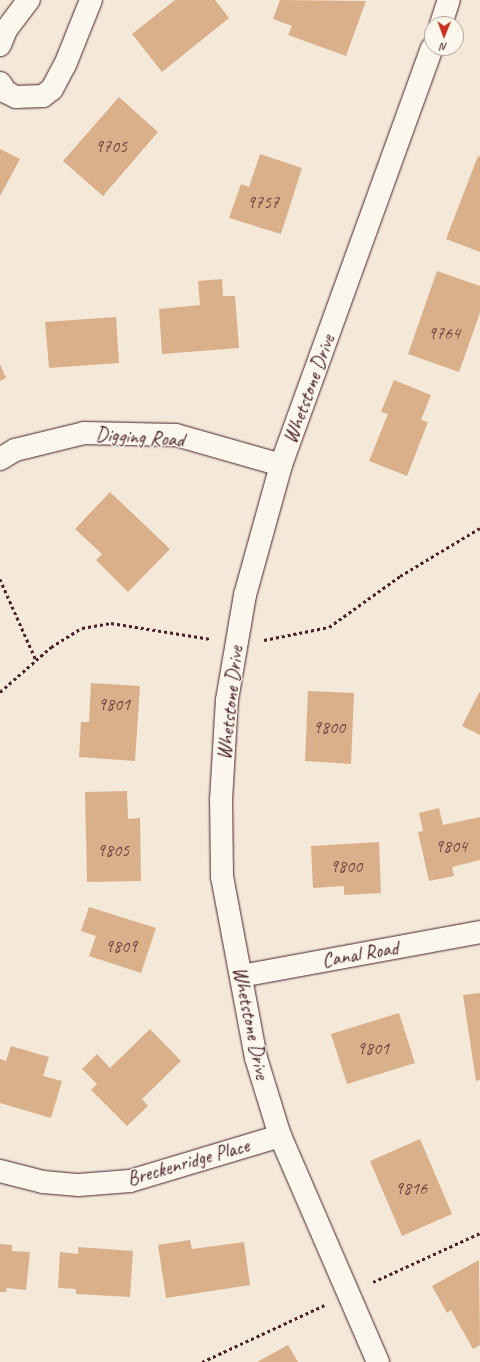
<!DOCTYPE html>
<style>
body{margin:0}
#map{position:relative;width:480px;height:1362px;overflow:hidden;background:#f4e9d9;font-family:Caveat,sans-serif}
div>[style]{position:absolute}
[style*='--x']{left:calc(var(--x)*1px);top:calc(var(--y)*1px);width:calc(var(--w)*1px);rotate:calc(var(--a)*1deg)}
.building>*{inset:0;background:#dab08b}
.path>*{height:2.5px;margin-top:-1.25px;transform-origin:0;background:repeating-linear-gradient(90deg,#4a1f2b 0 3px,transparent 0 6px)}
.roads{filter:drop-shadow(0 0 1px #4a1f2b) drop-shadow(0 0 1px #4a1f2b)}
.street>*{height:22px;margin:-11px;padding:0 11px;transform-origin:11px;border-radius:11px;background:#fbf7ec}
span{translate:-50% -50%;white-space:nowrap;text-align:center;line-height:1.15;-webkit-text-stroke:3px #fbf7ec;paint-order:stroke}
.number-label{font-size:18px;color:#6e4343}
.number-label span{-webkit-text-stroke-width:0}
.street-label{font-size:20px;color:#4a1f2b}
.north{position:absolute;left:424px;top:16px;width:40px;height:40px;box-sizing:border-box;background:#fbf7ec;border:1px solid #b4a19f;border-radius:50%;rotate:181deg;font-size:11px;font-weight:700;line-height:16px;text-align:center;color:#4a1f2b}
.north::after{content:'';display:block;margin:auto;width:14px;height:18px;background:#c8321e;clip-path:polygon(50% 0,100% 100%,50% 72%,0 100%)}
</style>
<div id="map">
<div class="building">
<div style="clip-path:polygon(175px 0,215px 0,229px 18px,162px 72px,132px 34px)"></div>
<div style="clip-path:polygon(280px 0,366px 1px,346px 56px,288px 35px,292px 26px,273px 19px)"></div>
<div style="clip-path:polygon(119px 97px,158px 132px,103px 196px,63px 161px)"></div>
<div style="clip-path:polygon(0 149px,20px 159px,0 196px)"></div>
<div style="clip-path:polygon(260px 154px,302px 168px,281px 234px,229px 218px,241px 184px,249px 187px)"></div>
<div style="clip-path:polygon(478px 156px,480px 157px,480px 252px,446px 239px)"></div>
<div style="clip-path:polygon(437px 271px,480px 286px,480px 313px,459px 372px,408px 354px)"></div>
<div style="clip-path:polygon(222px 279px,223px 296px,235px 296px,239px 348px,162px 354px,159px 309px,200px 305px,198px 281px)"></div>
<div style="clip-path:polygon(116px 317px,119px 363px,49px 368px,45px 322px)"></div>
<div style="clip-path:polygon(0 364px,6px 378px,0 381px)"></div>
<div style="clip-path:polygon(394px 380px,431px 395px,421px 420px,428px 422px,407px 476px,369px 461px,388px 414px,381px 412px)"></div>
<div style="clip-path:polygon(110px 492px,170px 549px,128px 592px,96px 560px,102px 554px,75px 529px)"></div>
<div style="clip-path:polygon(91px 683px,140px 686px,135px 761px,79px 757px,81px 722px,89px 722px)"></div>
<div style="clip-path:polygon(308px 691px,354px 693px,351px 764px,305px 761px)"></div>
<div style="clip-path:polygon(480px 691px,480px 735px,462px 726px)"></div>
<div style="clip-path:polygon(127px 791px,128px 819px,140px 818px,141px 881px,87px 882px,85px 792px)"></div>
<div style="clip-path:polygon(439px 808px,443px 825px,480px 817px,480px 860px,452px 867px,454px 876px,429px 881px,418px 832px,423px 831px,419px 813px)"></div>
<div style="clip-path:polygon(379px 842px,381px 893px,344px 895px,344px 886px,313px 888px,311px 846px)"></div>
<div style="clip-path:polygon(89px 907px,156px 928px,141px 973px,89px 956px,96px 936px,81px 931px)"></div>
<div style="clip-path:polygon(480px 993px,480px 1080px,476px 1081px,463px 995px)"></div>
<div style="clip-path:polygon(399px 1013px,415px 1063px,347px 1084px,331px 1034px)"></div>
<div style="clip-path:polygon(150px 1029px,181px 1061px,142px 1099px,148px 1106px,127px 1126px,91px 1090px,97px 1084px,82px 1069px,97px 1054px,110px 1068px)"></div>
<div style="clip-path:polygon(11px 1046px,49px 1057px,43px 1076px,62px 1081px,51px 1118px,0 1103px,0 1059px,6px 1061px)"></div>
<div style="clip-path:polygon(420px 1139px,452px 1214px,402px 1236px,370px 1161px)"></div>
<div style="clip-path:polygon(190px 1240px,192px 1249px,244px 1242px,250px 1285px,166px 1298px,158px 1245px)"></div>
<div style="clip-path:polygon(0 1244px,12px 1245px,12px 1251px,30px 1252px,26px 1290px,7px 1288px,6px 1292px,0 1292px)"></div>
<div style="clip-path:polygon(78px 1247px,133px 1251px,130px 1297px,76px 1294px,76px 1289px,58px 1288px,60px 1252px,78px 1254px)"></div>
<div style="clip-path:polygon(479px 1260px,480px 1345px,473px 1349px,451px 1310px,447px 1313px,432px 1286px)"></div>
<div style="clip-path:polygon(288px 1345px,298px 1362px,257px 1362px)"></div>
</div>
<div class="path">
<div style="--x:0;--y:579;--w:89;--a:66"></div>
<div style="--x:264;--y:640;--w:66;--a:-11.3"></div>
<div style="--x:329;--y:627;--w:87;--a:-35.7"></div>
<div style="--x:400;--y:576;--w:93;--a:-31"></div>
<div style="--x:0;--y:692;--w:68;--a:-41.4"></div>
<div style="--x:51;--y:647;--w:36;--a:-32"></div>
<div style="--x:82;--y:628;--w:29;--a:-10"></div>
<div style="--x:111;--y:623;--w:101;--a:9.1"></div>
<div style="--x:373;--y:1282;--w:118;--a:-24.6"></div>
<div style="--x:202;--y:1362;--w:136;--a:-24.9"></div>
</div>
<div class="roads">
<div class="street">
<div style="--x:441;--y:24;--w:25;--a:-72"></div>
<div style="--x:0;--y:45;--w:16;--a:-68"></div>
<div style="--x:6;--y:30;--w:38;--a:-53"></div>
<div style="--x:0;--y:83;--w:11;--a:56"></div>
<div style="--x:6;--y:92;--w:11;--a:27"></div>
<div style="--x:16;--y:97;--w:27;--a:-2"></div>
<div style="--x:43;--y:96;--w:11;--a:-38"></div>
<div style="--x:52;--y:89;--w:27;--a:-62"></div>
<div style="--x:65;--y:65;--w:70;--a:-68.2"></div>
<div style="--x:0;--y:459;--w:17;--a:-31"></div>
<div style="--x:15;--y:450;--w:71;--a:-13.8"></div>
<div style="--x:84;--y:433;--w:92;--a:1.2"></div>
<div style="--x:176;--y:435;--w:109;--a:15.9"></div>
<div style="--x:241;--y:976;--w:243;--a:-10.4"></div>
<div style="--x:0;--y:1171;--w:44;--a:14.3"></div>
<div style="--x:43;--y:1182;--w:36;--a:5"></div>
<div style="--x:79;--y:1185;--w:51;--a:-4.5"></div>
<div style="--x:130;--y:1181;--w:157;--a:-16.7"></div>
<div style="--x:378;--y:1362;--w:246;--a:-113.4"></div>
<div style="--x:280;--y:1136;--w:82;--a:-107.1"></div>
<div style="--x:256;--y:1058;--w:184;--a:-100.6"></div>
<div style="--x:222;--y:877;--w:77;--a:-90.7"></div>
<div style="--x:221;--y:800;--w:100;--a:-86.6"></div>
<div style="--x:227;--y:700;--w:107;--a:-80.3"></div>
<div style="--x:245;--y:595;--w:135;--a:-74.5"></div>
<div style="--x:281;--y:465;--w:443;--a:-70.1"></div>
</div>
</div>
<div class="number-label">
<span style="left:111px;top:146px">9705</span>
<span style="left:263px;top:202px">9757</span>
<span style="left:444px;top:333px">9764</span>
<span style="left:114px;top:704px">9801</span>
<span style="left:329px;top:727px">9800</span>
<span style="left:451px;top:846px">9804</span>
<span style="left:113px;top:850px">9805</span>
<span style="left:346px;top:866px">9800</span>
<span style="left:121px;top:946px">9809</span>
<span style="left:373px;top:1048px">9801</span>
<span style="left:411px;top:1188px">9816</span>
</div>
<div class="street-label">
<span style="left:309px;top:389px;rotate:-70deg">Whetstone Drive</span>
<span style="left:140px;top:437px;rotate:4deg">Digging Road</span>
<span style="left:230px;top:703px;rotate:-84deg">Whetstone Drive</span>
<span style="left:360px;top:954px;rotate:-10deg">Canal Road</span>
<span style="left:251px;top:1023px;rotate:78deg">Whetstone Drive</span>
<span style="left:188px;top:1162px;rotate:-16deg">Breckenridge Place</span>
</div>
<div class="north">N</div>
</div>
